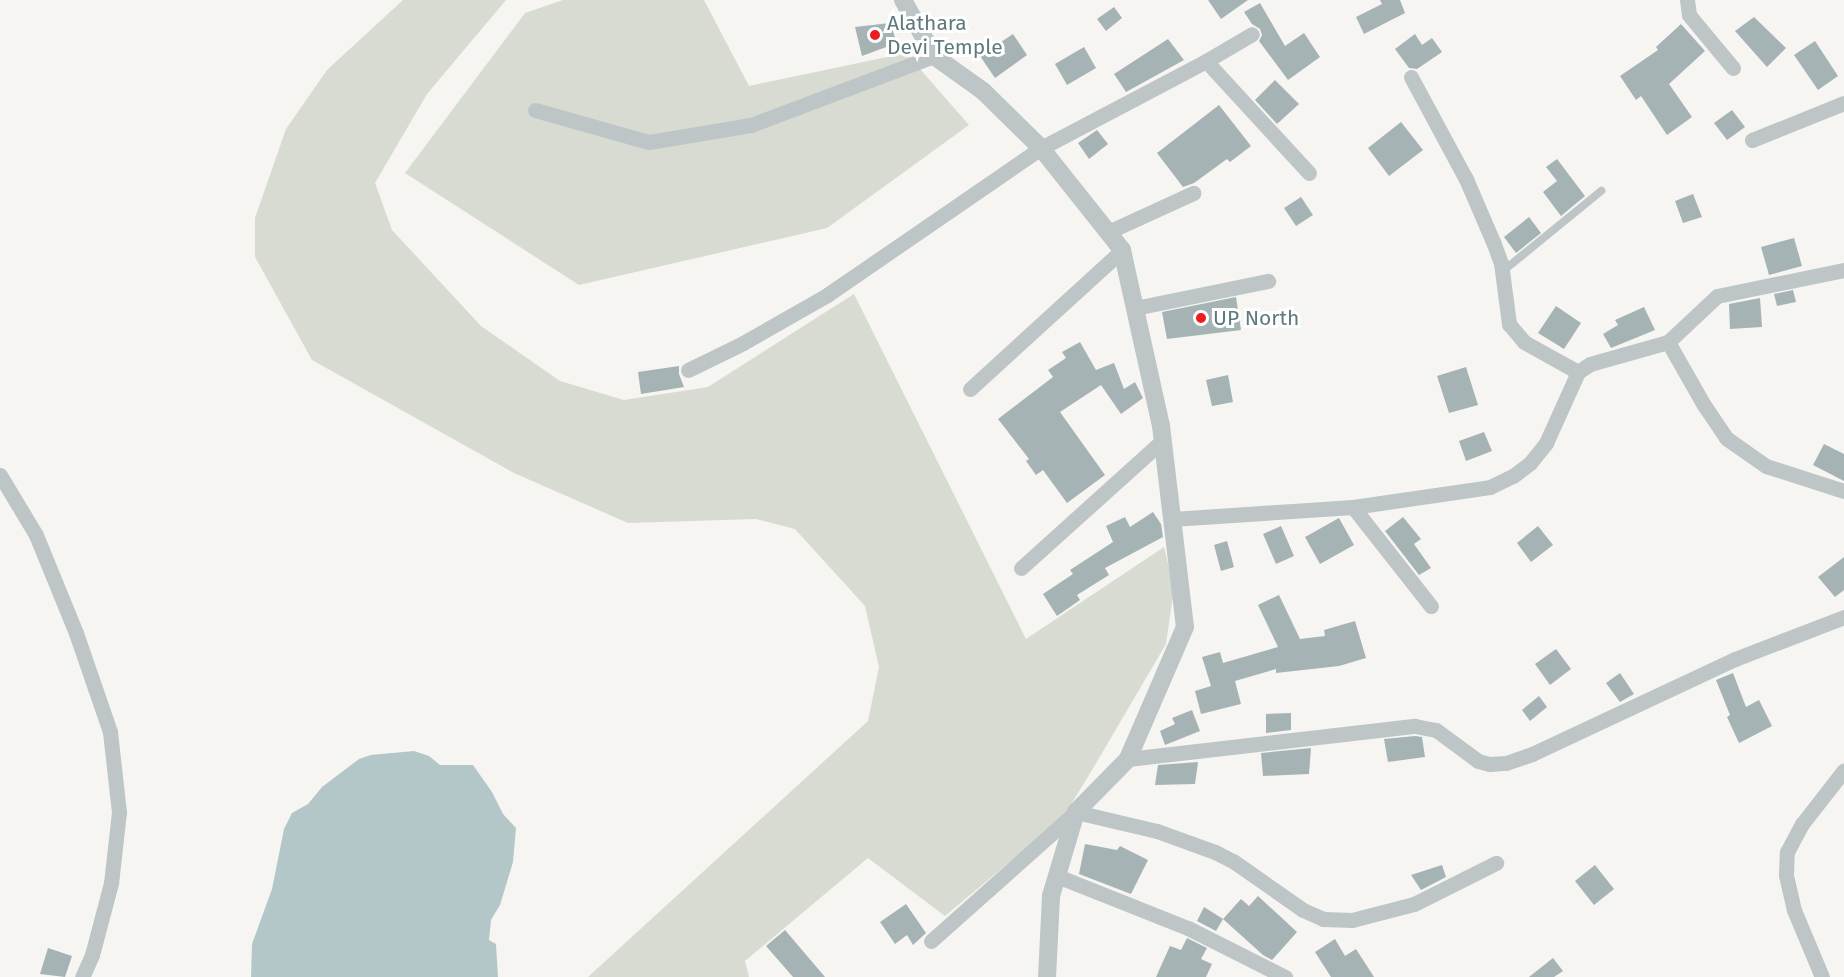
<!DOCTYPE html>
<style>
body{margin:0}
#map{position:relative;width:1844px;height:977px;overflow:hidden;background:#f6f5f2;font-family:"Fira Sans",sans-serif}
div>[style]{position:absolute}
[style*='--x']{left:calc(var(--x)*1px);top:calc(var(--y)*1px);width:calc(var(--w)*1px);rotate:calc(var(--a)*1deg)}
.green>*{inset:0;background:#d7dbd1}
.water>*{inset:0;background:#b4c7c8}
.building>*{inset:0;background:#a5b3b5}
.service>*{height:8px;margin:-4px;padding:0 4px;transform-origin:4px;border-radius:4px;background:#bec5c7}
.minor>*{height:15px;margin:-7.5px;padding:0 7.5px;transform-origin:7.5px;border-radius:7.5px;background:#bec5c7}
.tertiary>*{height:18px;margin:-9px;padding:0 9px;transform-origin:9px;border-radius:9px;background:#bec5c7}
.dots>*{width:16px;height:16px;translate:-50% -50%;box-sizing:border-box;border:3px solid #fff;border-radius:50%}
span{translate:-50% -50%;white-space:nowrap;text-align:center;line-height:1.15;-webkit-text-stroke:6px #fff;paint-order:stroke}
.poi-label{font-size:21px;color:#5f7a7f}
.left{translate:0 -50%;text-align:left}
</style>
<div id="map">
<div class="green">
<div style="clip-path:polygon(403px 0,506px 0,427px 94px,375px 183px,392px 230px,481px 326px,560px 381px,624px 400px,708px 387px,854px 294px,1026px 639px,1164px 547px,1174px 588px,1166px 644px,1095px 765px,1064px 816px,945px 916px,868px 858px,745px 961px,749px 977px,588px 977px,868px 721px,879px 667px,865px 606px,795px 529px,756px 519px,628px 523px,514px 473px,312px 360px,255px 257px,255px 218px,286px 129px,327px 70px)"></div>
<div style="clip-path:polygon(563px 0,704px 0,749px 86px,906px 53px,969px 125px,827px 228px,579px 285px,405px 173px,525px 13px)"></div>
</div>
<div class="water">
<div style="clip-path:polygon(414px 751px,429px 756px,440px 765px,473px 765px,492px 792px,503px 814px,516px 828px,513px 862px,500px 905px,491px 920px,489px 940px,496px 944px,498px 977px,251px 977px,252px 944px,272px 889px,284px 829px,292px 813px,308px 804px,322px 787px,359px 759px,371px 755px)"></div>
</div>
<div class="building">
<div style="clip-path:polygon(1208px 0,1248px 0,1221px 19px)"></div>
<div style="clip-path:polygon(1380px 0,1400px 0,1405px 13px,1364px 34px,1356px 17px,1382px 4px)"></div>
<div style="clip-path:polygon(1260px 3px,1285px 46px,1304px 33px,1320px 57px,1288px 80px,1259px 41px,1262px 35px,1260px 29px,1252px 24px,1244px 12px)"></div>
<div style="clip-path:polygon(1114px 7px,1122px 18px,1106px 31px,1097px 19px)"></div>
<div style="clip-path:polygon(1754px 17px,1786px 48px,1767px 67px,1735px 31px)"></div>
<div style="clip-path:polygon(890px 23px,897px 43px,862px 56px,855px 27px)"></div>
<div style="clip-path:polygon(1681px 24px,1705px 51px,1669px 84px,1692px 117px,1667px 135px,1641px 96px,1636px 100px,1620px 76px,1658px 50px,1656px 47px)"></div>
<div style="clip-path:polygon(1013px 34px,1027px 55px,995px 78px,980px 56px)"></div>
<div style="clip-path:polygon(1415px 34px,1422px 45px,1432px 38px,1442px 52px,1417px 69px,1409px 68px,1395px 49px)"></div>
<div style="clip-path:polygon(1168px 39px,1184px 60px,1126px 92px,1114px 74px)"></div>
<div style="clip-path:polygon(1815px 41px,1838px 76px,1818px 90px,1794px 55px)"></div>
<div style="clip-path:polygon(1084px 47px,1096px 68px,1067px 85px,1055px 64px)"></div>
<div style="clip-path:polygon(1275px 80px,1299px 104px,1277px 124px,1255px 100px)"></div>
<div style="clip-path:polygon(1219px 105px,1251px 146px,1230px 162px,1227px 159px,1194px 183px,1183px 187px,1157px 153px)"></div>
<div style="clip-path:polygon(1732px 110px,1745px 127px,1727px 140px,1714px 123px)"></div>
<div style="clip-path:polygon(1401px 122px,1423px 150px,1389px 176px,1368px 148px)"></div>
<div style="clip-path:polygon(1097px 130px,1108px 144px,1089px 159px,1078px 143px)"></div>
<div style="clip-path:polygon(1557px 159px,1585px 196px,1561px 216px,1543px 192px,1557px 181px,1546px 167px)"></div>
<div style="clip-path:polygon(1693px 194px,1702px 217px,1683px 223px,1675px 201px)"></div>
<div style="clip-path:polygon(1301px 197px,1313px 215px,1296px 226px,1284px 208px)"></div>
<div style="clip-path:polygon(1529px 217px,1541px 233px,1516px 253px,1504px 237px)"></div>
<div style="clip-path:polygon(1794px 238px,1802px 266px,1769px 275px,1761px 247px)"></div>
<div style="clip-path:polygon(1793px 290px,1796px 302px,1777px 306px,1774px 294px)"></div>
<div style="clip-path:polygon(1236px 297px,1241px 330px,1167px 339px,1162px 312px)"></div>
<div style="clip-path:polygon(1760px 298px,1762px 327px,1730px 329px,1729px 304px)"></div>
<div style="clip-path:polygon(1556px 306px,1581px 323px,1564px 349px,1538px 333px)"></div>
<div style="clip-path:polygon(1644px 307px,1655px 330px,1611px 348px,1603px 334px,1618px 325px,1615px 320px)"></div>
<div style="clip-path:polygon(1080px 342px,1096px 370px,1114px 363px,1124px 389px,1135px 382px,1143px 398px,1121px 414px,1101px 385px,1060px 412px,1105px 475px,1067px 503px,1043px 470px,1036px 475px,1026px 461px,1029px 459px,998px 419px,1053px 377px,1048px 370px,1066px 358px,1062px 352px)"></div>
<div style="clip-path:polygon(679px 366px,679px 374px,684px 387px,641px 394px,638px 372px)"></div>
<div style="clip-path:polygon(1466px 367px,1478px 405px,1449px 413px,1437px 376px)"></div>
<div style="clip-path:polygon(1228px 375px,1233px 402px,1212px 406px,1206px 380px)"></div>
<div style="clip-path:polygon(1484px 432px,1492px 451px,1466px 461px,1459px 441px)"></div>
<div style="clip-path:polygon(1824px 444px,1844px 454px,1844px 481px,1813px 465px)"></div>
<div style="clip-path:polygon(1153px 512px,1161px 524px,1163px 537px,1105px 568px,1109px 575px,1077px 595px,1080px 600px,1057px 616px,1043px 594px,1073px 574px,1070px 570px,1113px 542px,1106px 526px,1125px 517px,1130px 527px)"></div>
<div style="clip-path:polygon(1403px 517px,1421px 539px,1414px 544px,1431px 568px,1419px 575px,1385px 531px)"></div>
<div style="clip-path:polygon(1339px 518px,1354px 545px,1320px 564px,1305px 537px)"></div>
<div style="clip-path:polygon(1281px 526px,1294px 556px,1276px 564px,1263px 534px)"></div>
<div style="clip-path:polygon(1538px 526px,1553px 545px,1531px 562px,1517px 543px)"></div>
<div style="clip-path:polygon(1227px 541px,1234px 567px,1221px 571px,1214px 545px)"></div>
<div style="clip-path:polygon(1844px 557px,1844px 590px,1835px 597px,1818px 577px)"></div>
<div style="clip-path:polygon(1279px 595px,1300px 639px,1325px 636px,1324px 630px,1355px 621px,1366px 658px,1339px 666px,1276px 673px,1276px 669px,1235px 681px,1241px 704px,1201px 714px,1195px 691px,1211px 686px,1202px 657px,1220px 652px,1223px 663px,1278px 647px,1258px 605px)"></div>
<div style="clip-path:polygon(1556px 649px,1571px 669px,1550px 685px,1535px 664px)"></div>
<div style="clip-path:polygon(1620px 673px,1634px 694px,1620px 702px,1606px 683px)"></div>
<div style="clip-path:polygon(1733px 673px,1746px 707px,1759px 700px,1772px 726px,1739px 743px,1727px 717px,1730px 715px,1716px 680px)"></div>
<div style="clip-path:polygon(1539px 696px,1547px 707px,1530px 721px,1522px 710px)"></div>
<div style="clip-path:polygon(1192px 710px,1200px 731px,1165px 745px,1160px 731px,1175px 724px,1172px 718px)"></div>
<div style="clip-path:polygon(1291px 713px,1291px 730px,1266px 733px,1266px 714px)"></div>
<div style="clip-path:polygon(1415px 736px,1422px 737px,1425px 757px,1388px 762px,1384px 739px)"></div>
<div style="clip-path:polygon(1311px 748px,1309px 774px,1263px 776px,1261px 753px)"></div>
<div style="clip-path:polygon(1198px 762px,1195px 784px,1155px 785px,1158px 765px)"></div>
<div style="clip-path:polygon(1085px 844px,1117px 850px,1120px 846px,1148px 860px,1131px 894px,1079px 874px)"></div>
<div style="clip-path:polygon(1442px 865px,1446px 877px,1421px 890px,1411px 875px)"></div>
<div style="clip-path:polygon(1595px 865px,1614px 889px,1594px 905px,1575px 881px)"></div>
<div style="clip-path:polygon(1258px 896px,1297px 932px,1272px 960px,1263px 955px,1223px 919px,1216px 931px,1197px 921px,1204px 907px,1223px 919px,1241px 899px,1249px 906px)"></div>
<div style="clip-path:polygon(906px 904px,926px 933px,913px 945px,907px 935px,895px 944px,880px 922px)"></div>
<div style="clip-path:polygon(785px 930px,825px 977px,793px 977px,766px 946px)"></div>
<div style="clip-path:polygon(1187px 938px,1207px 948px,1201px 959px,1212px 964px,1206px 977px,1156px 977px,1170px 946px,1181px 950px)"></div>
<div style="clip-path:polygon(1335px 939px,1345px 956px,1356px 949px,1374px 977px,1331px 977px,1315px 952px)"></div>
<div style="clip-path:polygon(48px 948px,72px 956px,65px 977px,40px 974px)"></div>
<div style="clip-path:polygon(1553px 958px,1563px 971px,1554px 977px,1529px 977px)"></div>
</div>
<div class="service">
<div style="--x:1503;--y:271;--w:127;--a:-39.2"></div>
</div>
<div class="minor">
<div style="--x:1687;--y:0;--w:15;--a:82"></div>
<div style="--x:1689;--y:15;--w:69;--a:50.3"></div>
<div style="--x:1206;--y:61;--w:152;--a:47.4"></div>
<div style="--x:1411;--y:77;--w:116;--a:61.7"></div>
<div style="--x:1466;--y:179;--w:71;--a:66.7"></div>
<div style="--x:1494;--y:244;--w:20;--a:70"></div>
<div style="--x:1501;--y:263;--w:62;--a:82.5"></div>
<div style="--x:1509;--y:324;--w:23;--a:50"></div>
<div style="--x:1524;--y:342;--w:62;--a:29.1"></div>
<div style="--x:535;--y:110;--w:118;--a:15.7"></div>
<div style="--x:649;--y:142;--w:103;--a:-9.5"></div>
<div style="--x:751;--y:125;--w:196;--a:-20.7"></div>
<div style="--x:1752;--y:140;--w:99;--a:-21.9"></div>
<div style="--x:1108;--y:232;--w:94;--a:-24.6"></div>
<div style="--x:1135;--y:308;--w:136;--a:-11.5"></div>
<div style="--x:1668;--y:342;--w:67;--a:-43.2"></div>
<div style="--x:1717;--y:296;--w:130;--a:-11.6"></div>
<div style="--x:688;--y:370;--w:61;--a:-26.1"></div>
<div style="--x:743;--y:343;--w:97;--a:-29.7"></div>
<div style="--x:827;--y:295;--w:260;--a:-34.5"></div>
<div style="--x:1041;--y:148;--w:187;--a:-27.8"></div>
<div style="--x:1206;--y:61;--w:53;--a:-30.4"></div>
<div style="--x:970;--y:389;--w:206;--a:-42.4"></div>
<div style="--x:0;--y:475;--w:70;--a:59"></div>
<div style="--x:36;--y:535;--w:106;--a:67.8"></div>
<div style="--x:76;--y:633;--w:105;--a:71"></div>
<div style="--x:110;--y:732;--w:81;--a:83.6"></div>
<div style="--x:119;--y:812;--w:71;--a:96.4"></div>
<div style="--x:111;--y:883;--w:74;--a:104.8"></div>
<div style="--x:92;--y:955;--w:24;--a:114"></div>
<div style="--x:1353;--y:507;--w:126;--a:51.8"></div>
<div style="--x:1172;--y:519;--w:181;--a:-3.8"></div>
<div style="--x:1353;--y:507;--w:138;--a:-8.3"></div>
<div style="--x:1490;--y:487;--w:25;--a:-26"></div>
<div style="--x:1513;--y:476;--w:21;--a:-37"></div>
<div style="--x:1530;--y:463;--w:26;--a:-51"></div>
<div style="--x:1546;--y:443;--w:78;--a:-65.7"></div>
<div style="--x:1578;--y:372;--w:14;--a:-34"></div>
<div style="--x:1590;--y:364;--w:81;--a:-15.8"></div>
<div style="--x:1668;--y:342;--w:73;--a:60.3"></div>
<div style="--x:1704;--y:405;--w:40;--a:56"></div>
<div style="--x:1726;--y:438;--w:49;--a:35"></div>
<div style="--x:1766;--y:466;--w:82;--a:17.8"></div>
<div style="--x:1021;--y:568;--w:191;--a:-42"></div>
<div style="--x:1128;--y:759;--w:289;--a:-6.6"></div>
<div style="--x:1415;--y:726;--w:21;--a:11"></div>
<div style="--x:1436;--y:730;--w:52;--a:36.4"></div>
<div style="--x:1478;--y:761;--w:12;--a:14"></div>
<div style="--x:1490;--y:764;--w:16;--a:-4"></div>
<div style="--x:1506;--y:763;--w:28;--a:-19"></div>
<div style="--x:1532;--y:754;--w:224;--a:-25.1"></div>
<div style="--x:1735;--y:659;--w:117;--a:-21.1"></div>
<div style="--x:1057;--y:876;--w:141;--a:21.7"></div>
<div style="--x:1188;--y:928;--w:109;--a:26.8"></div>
<div style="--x:931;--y:941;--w:194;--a:-41.7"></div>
<div style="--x:1076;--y:812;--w:83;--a:13.2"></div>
<div style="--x:1157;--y:831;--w:62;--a:19.9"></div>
<div style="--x:1215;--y:852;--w:20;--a:27"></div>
<div style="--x:1233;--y:861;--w:85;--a:35"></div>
<div style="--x:1303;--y:910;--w:22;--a:24"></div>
<div style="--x:1323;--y:919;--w:29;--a:2"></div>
<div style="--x:1352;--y:920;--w:64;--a:-14.5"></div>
<div style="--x:1414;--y:904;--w:92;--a:-26.6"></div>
<div style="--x:1822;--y:977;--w:73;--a:-112.7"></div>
<div style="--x:1794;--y:910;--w:36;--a:-103"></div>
<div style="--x:1786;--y:875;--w:23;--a:-88"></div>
<div style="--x:1787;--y:852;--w:32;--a:-62"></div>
<div style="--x:1802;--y:824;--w:68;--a:-52.1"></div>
</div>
<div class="tertiary">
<div style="--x:903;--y:0;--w:64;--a:61"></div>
<div style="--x:934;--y:56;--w:60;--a:35.5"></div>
<div style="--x:983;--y:91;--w:81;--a:44.5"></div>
<div style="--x:1041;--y:148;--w:130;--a:51.5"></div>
<div style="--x:1122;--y:250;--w:180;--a:77.5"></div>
<div style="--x:1161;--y:426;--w:202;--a:83.2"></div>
<div style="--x:1185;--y:627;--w:144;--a:113.4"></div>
<div style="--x:1128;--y:759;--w:74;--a:134.5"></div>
<div style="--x:1076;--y:812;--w:88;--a:106.6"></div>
<div style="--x:1051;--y:896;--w:81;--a:92.8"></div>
</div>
<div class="dots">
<div style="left:875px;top:35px;background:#ec1c21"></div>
<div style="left:1201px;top:318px;background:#ec1c21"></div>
</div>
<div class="poi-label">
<span class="left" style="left:887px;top:35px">Alathara<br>Devi Temple</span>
<span class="left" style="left:1213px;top:318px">UP North</span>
</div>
</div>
